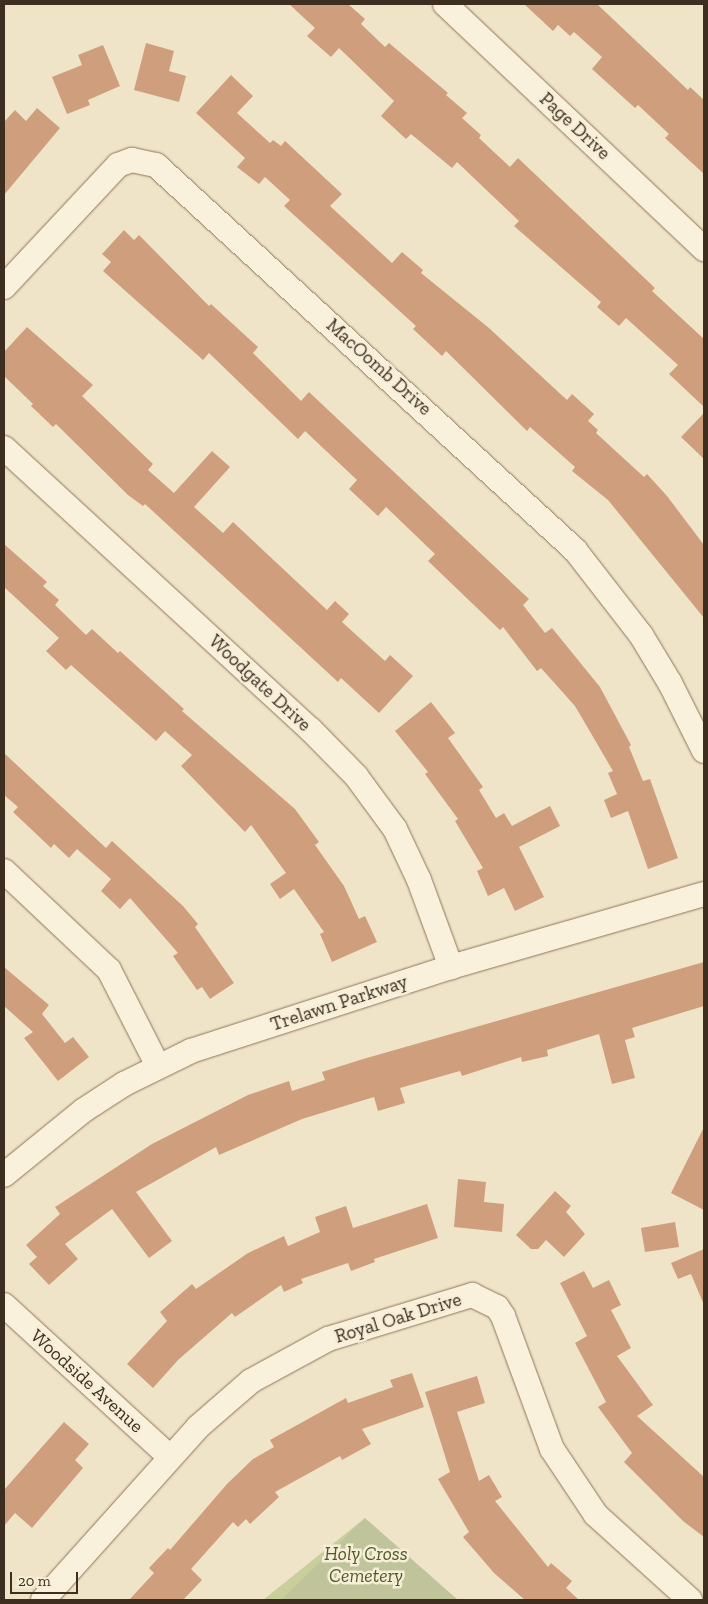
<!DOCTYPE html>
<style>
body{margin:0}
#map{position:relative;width:708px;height:1604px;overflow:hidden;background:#f0e4c8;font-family:"Zilla Slab",serif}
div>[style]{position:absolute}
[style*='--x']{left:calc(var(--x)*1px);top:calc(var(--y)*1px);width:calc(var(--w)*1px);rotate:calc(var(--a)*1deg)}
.green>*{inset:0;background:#c9cf9b}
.cemetery>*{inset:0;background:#bfc49a}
.building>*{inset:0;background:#cf9f7d}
.roads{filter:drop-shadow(0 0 1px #8d765c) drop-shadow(0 0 1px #8d765c)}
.minor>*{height:24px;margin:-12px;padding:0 12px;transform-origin:12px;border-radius:12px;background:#faf1dc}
span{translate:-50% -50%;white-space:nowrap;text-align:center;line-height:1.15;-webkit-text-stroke:5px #f7eed8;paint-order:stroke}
.street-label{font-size:19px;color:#3d2e20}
.park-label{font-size:19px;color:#4d5a26;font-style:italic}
.frame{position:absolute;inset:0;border:5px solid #3d2e20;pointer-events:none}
.scale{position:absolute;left:10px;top:1572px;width:68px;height:22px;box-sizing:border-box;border:2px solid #3d2e20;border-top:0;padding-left:6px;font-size:15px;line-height:18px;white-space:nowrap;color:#3d2e20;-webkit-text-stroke:4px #f7eed8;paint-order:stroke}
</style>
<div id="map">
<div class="green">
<div style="clip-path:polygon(365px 1518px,372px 1574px,348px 1600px,263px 1600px)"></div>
</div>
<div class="cemetery">
<div style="clip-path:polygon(365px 1518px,458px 1600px,281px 1600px)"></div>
</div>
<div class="building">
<div style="clip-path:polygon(289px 4px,348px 4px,365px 19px,361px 24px,385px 47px,389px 43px,448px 93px,446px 95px,467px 113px,462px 118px,481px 135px,479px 138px,510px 167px,518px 158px,655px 288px,652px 291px,704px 339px,704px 407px,669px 374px,678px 365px,626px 318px,619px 326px,597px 307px,601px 302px,514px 226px,519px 221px,457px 162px,452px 168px,411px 134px,406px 139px,381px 116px,394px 101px,339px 48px,331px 57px,307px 36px,315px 28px)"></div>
<div style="clip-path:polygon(524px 4px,597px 4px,688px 90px,690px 87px,704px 100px,704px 174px,665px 138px,669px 134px,638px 105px,635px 108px,592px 69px,602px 57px,574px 32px,570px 36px,558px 25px,553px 31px)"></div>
<div style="clip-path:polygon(146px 43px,174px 51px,169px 71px,186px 76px,179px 102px,134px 90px)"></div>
<div style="clip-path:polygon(103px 45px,120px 86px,88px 100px,90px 105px,67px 114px,52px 77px,82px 65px,78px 55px)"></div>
<div style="clip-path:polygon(231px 75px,253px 96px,237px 113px,270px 143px,273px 140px,281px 146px,285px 141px,342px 194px,330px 206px,392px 263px,402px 252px,423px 270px,421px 273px,489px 328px,567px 400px,572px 394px,594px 414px,588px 421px,598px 430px,596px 433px,644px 477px,647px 474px,667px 496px,704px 545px,704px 618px,608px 500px,572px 471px,575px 467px,530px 427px,527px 431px,446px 351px,442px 356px,413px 329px,416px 326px,284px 206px,290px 200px,265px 177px,259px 184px,237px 167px,245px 158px,196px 113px)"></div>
<div style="clip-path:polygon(37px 108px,60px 128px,4px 195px,4px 122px,15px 110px,26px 121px)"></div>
<div style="clip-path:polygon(124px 230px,134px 240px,139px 235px,209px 306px,211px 304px,258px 347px,253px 353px,301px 401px,309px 392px,529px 599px,523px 605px,545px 633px,552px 628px,600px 687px,631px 745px,629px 747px,643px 781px,650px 779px,678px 858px,648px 869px,628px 811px,611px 818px,604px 800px,617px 794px,608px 773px,613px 771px,575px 706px,541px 668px,537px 671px,503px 627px,500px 630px,428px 561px,435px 554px,386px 507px,378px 516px,349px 489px,357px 480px,305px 431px,298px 439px,209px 353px,203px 360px,103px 271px,111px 262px,102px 254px)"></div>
<div style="clip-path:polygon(27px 327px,93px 385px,82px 396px,153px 464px,148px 470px,174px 493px,212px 451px,230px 467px,194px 507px,223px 533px,233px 522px,327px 610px,335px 601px,349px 614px,342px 622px,385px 661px,390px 655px,413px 676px,379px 713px,341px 678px,338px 682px,145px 504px,143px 506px,128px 495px,56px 424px,53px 427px,31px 406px,33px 404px,4px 376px,4px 352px)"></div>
<div style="clip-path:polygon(704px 413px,704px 459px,681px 437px)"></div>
<div style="clip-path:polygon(4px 544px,47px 582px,43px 586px,59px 600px,55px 605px,86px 635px,92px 629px,118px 653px,120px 651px,184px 709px,182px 711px,295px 809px,319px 842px,315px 845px,344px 886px,359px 919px,365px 916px,377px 942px,332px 962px,320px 934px,324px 932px,294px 889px,280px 899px,270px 884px,286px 873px,251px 825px,245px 832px,181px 766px,192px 755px,165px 731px,156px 741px,71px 665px,66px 670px,46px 651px,59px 638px,4px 587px)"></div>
<div style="clip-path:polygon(431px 702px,455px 733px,448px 738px,483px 787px,479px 790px,496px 818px,504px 813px,512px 826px,550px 806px,560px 826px,519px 847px,544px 897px,515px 911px,504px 888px,488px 896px,477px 871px,483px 868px,455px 821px,458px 819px,425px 774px,428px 772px,395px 731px)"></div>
<div style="clip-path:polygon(4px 753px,106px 848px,112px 841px,183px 906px,198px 924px,195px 927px,234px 983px,210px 999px,202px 987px,197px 990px,173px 956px,178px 953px,130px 898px,120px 909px,101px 891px,111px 879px,77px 849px,69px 858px,54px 844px,51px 848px,13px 812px,18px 807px,4px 795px)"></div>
<div style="clip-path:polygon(704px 962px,704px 1006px,632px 1028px,635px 1037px,625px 1040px,635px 1078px,612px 1084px,599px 1034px,547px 1050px,548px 1056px,522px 1062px,521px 1057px,462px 1076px,460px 1071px,400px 1088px,405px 1103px,378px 1111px,374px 1097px,302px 1119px,219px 1155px,216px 1147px,136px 1192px,172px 1241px,149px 1258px,112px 1209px,65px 1244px,78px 1259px,49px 1285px,29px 1264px,37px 1257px,26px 1245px,60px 1214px,55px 1207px,152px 1144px,248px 1095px,289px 1081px,292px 1091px,325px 1080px,322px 1072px,363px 1059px)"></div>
<div style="clip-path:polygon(4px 967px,49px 1005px,42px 1014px,65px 1043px,73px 1037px,89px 1057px,58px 1081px,24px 1038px,33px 1032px,4px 1006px)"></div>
<div style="clip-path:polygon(704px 1127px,704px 1210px,671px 1193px)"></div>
<div style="clip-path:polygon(458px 1179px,486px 1182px,484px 1202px,504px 1204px,502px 1232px,454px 1227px)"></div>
<div style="clip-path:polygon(555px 1191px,571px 1206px,566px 1212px,585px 1234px,564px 1257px,546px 1240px,538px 1249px,531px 1249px,516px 1235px)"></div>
<div style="clip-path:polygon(427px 1204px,438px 1238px,374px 1259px,375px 1262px,351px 1271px,348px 1263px,301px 1279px,303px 1283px,284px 1292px,281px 1285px,235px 1317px,232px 1313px,178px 1360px,153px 1388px,127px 1364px,167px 1321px,160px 1312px,192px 1284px,196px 1289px,248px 1253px,284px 1236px,288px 1246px,320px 1232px,315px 1217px,346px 1206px,353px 1228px)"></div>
<div style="clip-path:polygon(675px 1222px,679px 1247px,645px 1252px,641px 1228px)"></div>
<div style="clip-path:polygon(704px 1249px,704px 1305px,691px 1274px,678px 1279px,671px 1263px)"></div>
<div style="clip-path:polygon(584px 1271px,593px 1288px,609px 1280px,621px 1305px,611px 1310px,631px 1348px,617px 1356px,653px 1405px,637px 1416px,704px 1477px,704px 1537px,683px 1521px,624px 1462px,632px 1453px,598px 1407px,606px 1402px,575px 1343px,587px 1336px,560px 1283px)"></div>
<div style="clip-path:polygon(412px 1373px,424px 1407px,362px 1429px,371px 1444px,342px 1460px,340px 1456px,275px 1492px,279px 1497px,250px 1524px,246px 1519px,238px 1527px,233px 1522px,191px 1569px,202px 1580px,183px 1600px,129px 1600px,154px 1573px,149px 1568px,168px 1548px,170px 1550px,227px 1484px,253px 1459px,274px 1447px,270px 1440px,346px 1398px,348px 1403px,393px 1387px,390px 1380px)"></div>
<div style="clip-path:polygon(477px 1376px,485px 1403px,457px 1412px,479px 1481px,489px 1475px,502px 1497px,495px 1501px,548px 1567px,551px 1563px,572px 1581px,566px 1588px,579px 1600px,525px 1600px,494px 1573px,463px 1537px,469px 1532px,438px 1479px,450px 1472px,425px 1392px)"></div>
<div style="clip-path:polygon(64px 1422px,89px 1444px,75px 1460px,83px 1468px,32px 1528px,15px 1513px,4px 1526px,4px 1490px)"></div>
</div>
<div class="roads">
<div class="minor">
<div style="--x:445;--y:4;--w:357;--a:43.4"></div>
<div style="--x:4;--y:287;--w:167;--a:-46.9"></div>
<div style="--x:118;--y:165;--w:15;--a:-20"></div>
<div style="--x:132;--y:160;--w:25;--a:12"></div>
<div style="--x:156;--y:165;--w:569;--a:42.58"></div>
<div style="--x:575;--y:550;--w:108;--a:52.2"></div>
<div style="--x:641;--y:635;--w:56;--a:58.9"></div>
<div style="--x:670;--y:683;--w:76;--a:63.4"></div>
<div style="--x:4;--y:448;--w:415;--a:42.6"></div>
<div style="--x:310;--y:729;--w:66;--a:45.6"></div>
<div style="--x:356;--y:776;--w:66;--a:53.7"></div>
<div style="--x:395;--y:829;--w:56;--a:64.8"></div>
<div style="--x:419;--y:880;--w:93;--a:69.8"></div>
<div style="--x:4;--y:871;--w:144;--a:43.3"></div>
<div style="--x:109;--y:970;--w:108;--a:63"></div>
<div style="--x:4;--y:1175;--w:103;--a:-39.1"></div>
<div style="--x:84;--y:1110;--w:48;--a:-33"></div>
<div style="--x:124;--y:1084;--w:75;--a:-26.2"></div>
<div style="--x:191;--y:1051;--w:273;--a:-17.9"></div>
<div style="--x:451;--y:967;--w:263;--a:-16.1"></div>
<div style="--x:4;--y:1305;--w:225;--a:42.5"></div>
<div style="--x:43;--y:1600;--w:232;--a:-48.1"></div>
<div style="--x:198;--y:1427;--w:70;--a:-41"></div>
<div style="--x:251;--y:1381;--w:88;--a:-28.6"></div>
<div style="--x:328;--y:1339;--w:151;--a:-17"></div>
<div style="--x:472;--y:1295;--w:28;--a:26"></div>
<div style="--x:497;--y:1307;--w:11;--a:56"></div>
<div style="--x:503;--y:1316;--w:142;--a:69.8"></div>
<div style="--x:552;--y:1449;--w:79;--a:56.3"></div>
<div style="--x:596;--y:1515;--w:127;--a:42.1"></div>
</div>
</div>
<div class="street-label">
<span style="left:575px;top:126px;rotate:43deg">Page Drive</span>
<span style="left:379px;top:367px;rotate:42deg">MacOomb Drive</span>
<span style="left:260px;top:683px;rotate:43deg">Woodgate Drive</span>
<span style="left:339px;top:1003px;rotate:-18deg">Trelawn Parkway</span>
<span style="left:398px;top:1318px;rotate:-17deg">Royal Oak Drive</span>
<span style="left:87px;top:1381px;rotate:42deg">Woodside Avenue</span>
</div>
<div class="park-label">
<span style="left:366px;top:1565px">Holy Cross<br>Cemetery</span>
</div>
<div class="frame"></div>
<div class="scale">20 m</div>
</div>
